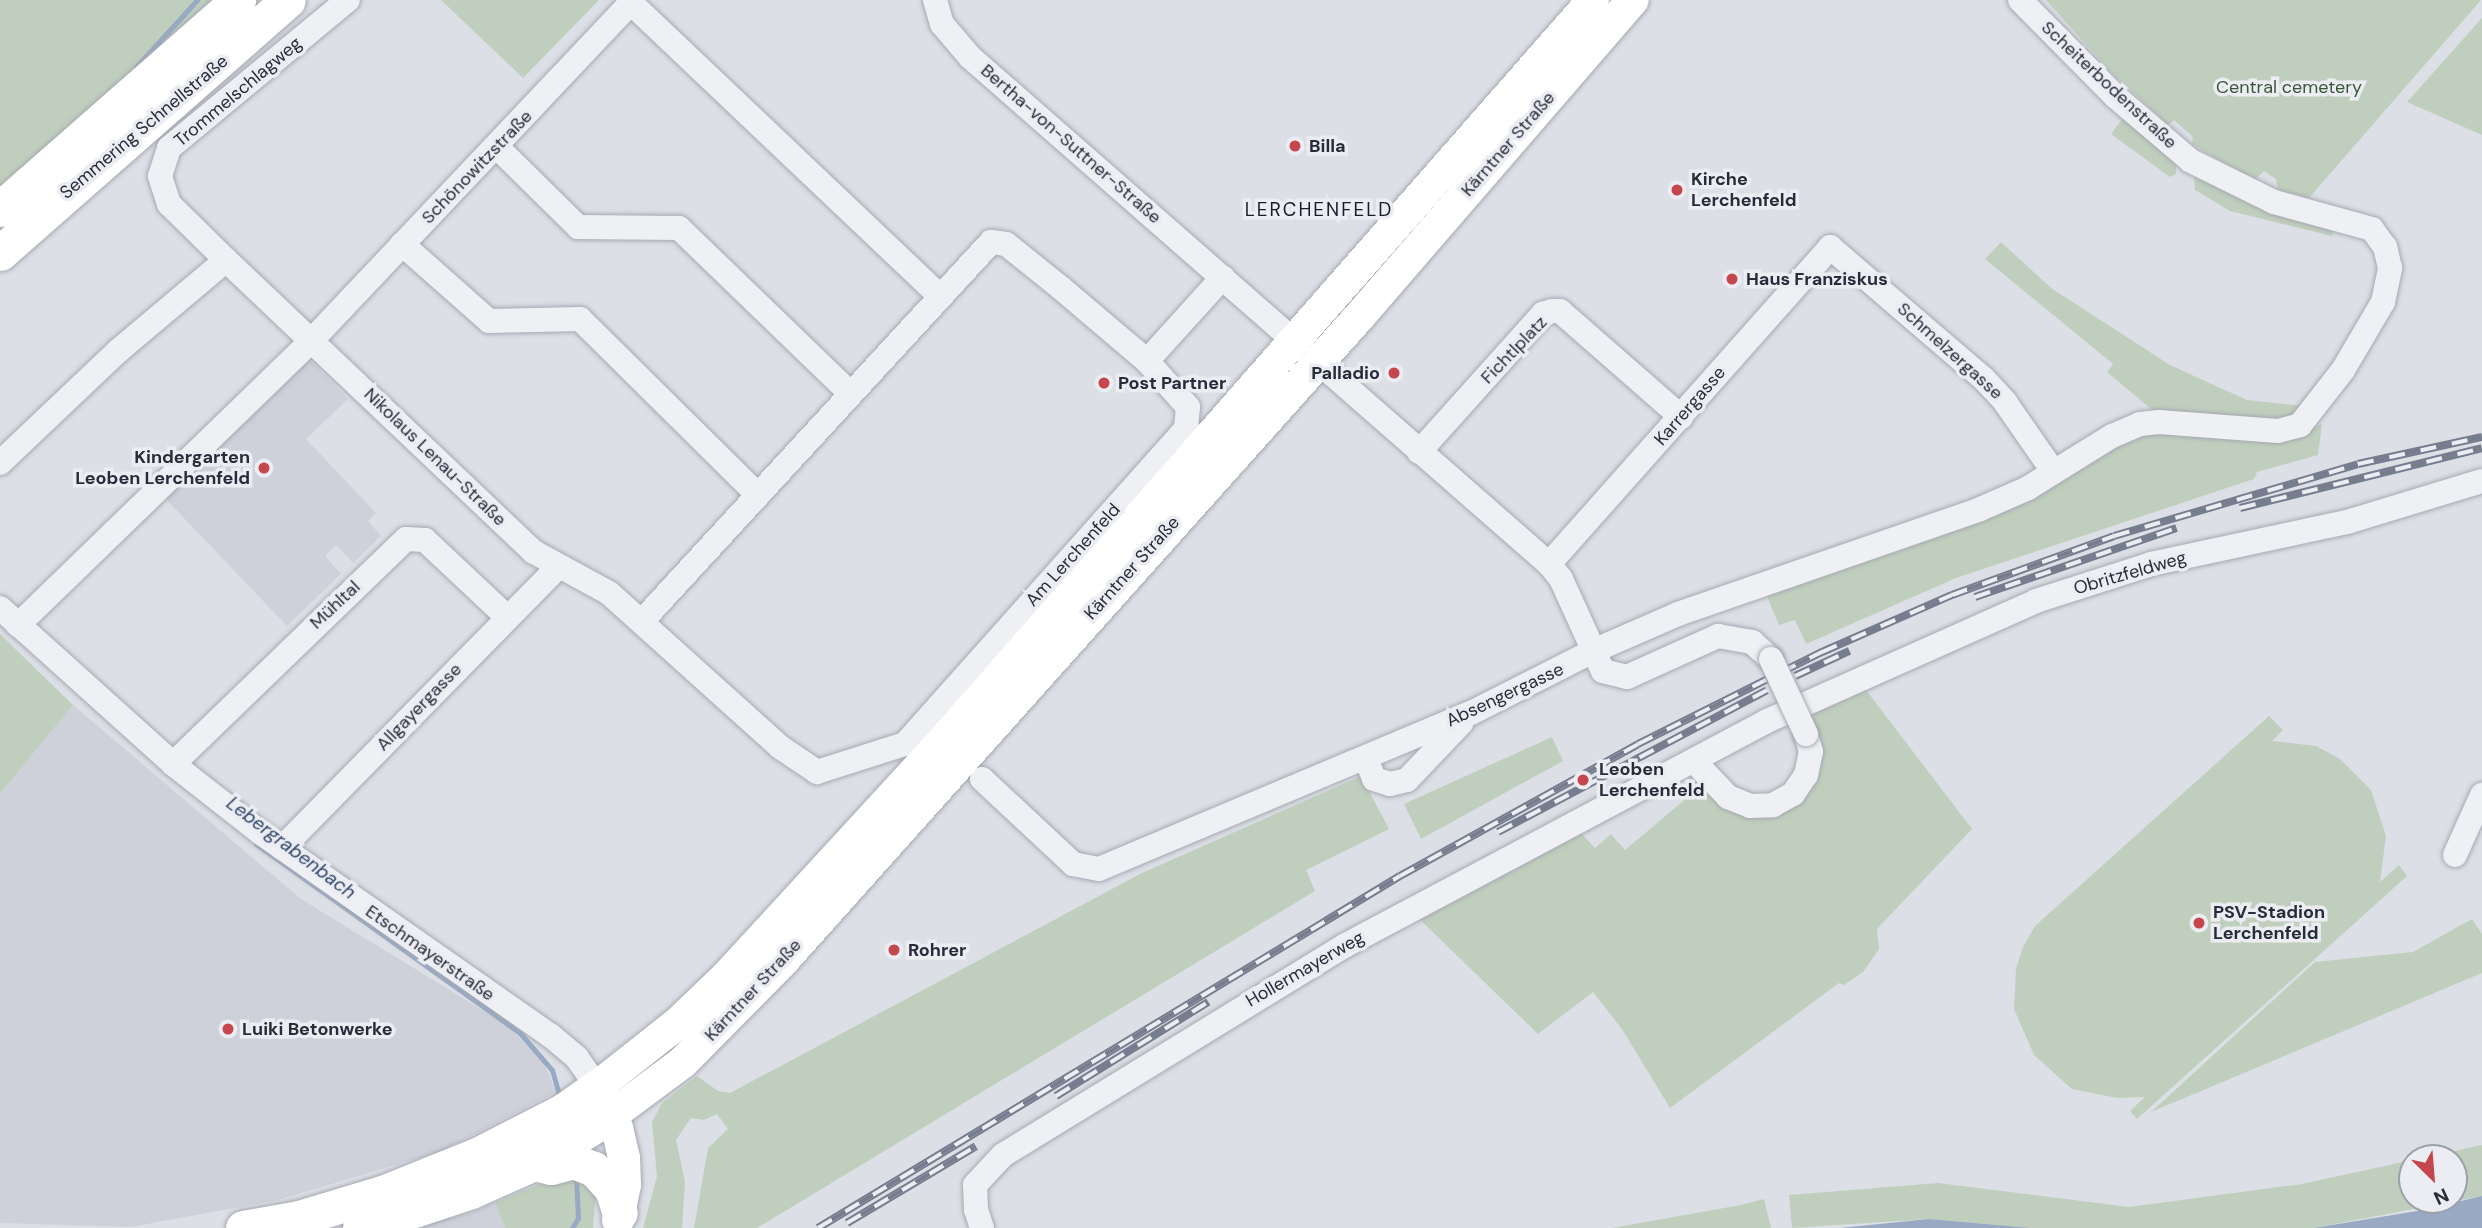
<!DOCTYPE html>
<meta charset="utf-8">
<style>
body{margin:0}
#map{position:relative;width:2482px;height:1228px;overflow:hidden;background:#dcdfe5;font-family:"DM Sans",sans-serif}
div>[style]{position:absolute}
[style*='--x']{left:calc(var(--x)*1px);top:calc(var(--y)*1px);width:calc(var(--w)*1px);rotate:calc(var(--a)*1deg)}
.built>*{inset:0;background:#ced1da}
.green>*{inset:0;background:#c0cfbd}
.water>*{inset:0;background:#98a9c4}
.stream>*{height:5px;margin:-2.5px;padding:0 2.5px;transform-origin:2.5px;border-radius:2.5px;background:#98a9c4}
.roads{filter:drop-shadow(0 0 2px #a6a9b2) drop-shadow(0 0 2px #a6a9b2)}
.minor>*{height:24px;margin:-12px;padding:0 12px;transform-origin:12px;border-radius:12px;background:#eef0f4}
.major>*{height:32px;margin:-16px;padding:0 16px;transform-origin:16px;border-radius:16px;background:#fff}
.highway>*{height:35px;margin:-17.5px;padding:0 17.5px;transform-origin:17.5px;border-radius:17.5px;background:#fff}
.rail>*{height:8px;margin-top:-4px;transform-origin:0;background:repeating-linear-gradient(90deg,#ebedf3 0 16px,#767d8e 0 32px);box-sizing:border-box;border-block:2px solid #767d8e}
.bridges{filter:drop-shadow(0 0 2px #a6a9b2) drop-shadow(0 0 2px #a6a9b2)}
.minor-bridge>*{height:24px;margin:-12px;padding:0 12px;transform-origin:12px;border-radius:12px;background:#eef0f4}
.dots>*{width:19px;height:19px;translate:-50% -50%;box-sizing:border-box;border:4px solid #ebedf3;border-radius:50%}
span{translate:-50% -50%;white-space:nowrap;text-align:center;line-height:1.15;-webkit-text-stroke:7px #ebedf3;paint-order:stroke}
.street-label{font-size:18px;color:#272c3a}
.park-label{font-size:18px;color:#385535}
.poi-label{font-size:18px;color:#272c3a;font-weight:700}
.left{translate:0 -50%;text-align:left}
.right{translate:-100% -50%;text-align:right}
.neighbourhood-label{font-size:19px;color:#191d2b;letter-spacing:2px}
.water-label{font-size:19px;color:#34476b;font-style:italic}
.north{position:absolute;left:2398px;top:1144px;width:70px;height:70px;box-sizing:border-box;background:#ebedf3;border:2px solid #9da0a9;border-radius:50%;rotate:155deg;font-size:19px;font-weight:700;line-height:28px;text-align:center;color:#272c3a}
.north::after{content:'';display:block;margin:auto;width:24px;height:32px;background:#c5464c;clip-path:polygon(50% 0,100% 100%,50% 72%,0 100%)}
</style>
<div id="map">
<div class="built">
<div style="clip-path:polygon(309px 359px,348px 399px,306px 439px,376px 513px,368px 521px,381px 536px,353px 563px,336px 545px,325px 556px,341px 574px,287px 626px,164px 497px)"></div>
<div style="clip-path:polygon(73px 705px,301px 899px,505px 1024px,543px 1060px,556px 1092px,442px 1151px,278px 1200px,131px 1227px,0 1223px,0 794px)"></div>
<div style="clip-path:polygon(495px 1203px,505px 1228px,408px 1228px,471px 1213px)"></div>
</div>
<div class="green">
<div style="clip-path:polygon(0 0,226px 0,0 197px)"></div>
<div style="clip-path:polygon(441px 0,599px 0,523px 78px)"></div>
<div style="clip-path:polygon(2046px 0,2481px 0,2309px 198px,2278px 190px,2276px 179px,2264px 171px,2254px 181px,2192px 144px,2193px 137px,2174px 120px,2168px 125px,2107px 68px)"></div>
<div style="clip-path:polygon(2482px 18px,2482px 135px,2407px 102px)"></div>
<div style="clip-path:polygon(2124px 117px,2176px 163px,2176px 174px,2170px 177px,2111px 134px)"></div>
<div style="clip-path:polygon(2194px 177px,2273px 212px,2334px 228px,2332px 236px,2230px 211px,2195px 190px)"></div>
<div style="clip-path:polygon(2001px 242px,2051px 288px,2170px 365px,2247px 400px,2303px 406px,2293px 423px,2156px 413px,2107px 372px,2113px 364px,1985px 259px)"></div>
<div style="clip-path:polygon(2322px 424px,2318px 455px,2257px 472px,2254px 479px,1956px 578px,1806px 644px,1795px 620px,1779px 625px,1766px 594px,2136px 431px,2283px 436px)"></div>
<div style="clip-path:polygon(0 634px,73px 705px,0 794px)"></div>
<div style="clip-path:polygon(1863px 686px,1972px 829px,1877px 929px,1879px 949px,1863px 972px,1844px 985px,1839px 983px,1670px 1108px,1622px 1029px,1593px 992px,1538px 1034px,1413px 913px,1577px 829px,1595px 848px,1611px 834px,1625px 850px,1694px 792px,1693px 781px,1794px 805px,1810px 714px)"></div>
<div style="clip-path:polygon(2269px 716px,2283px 730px,2272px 741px,2316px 746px,2340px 759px,2371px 790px,2386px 836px,2380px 882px,2399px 865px,2407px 876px,2137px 1119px,2130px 1111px,2145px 1097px,2117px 1098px,2072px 1089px,2034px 1055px,2014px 1009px,2016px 969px,2023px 947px,2035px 926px)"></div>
<div style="clip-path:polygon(1552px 737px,1563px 761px,1421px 839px,1404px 804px)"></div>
<div style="clip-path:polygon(1361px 776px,1389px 829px,1306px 870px,1315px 891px,757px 1228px,694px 1228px,708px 1148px,728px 1129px,717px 1114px,704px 1120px,691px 1118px,676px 1140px,685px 1182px,682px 1228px,643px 1228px,657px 1176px,652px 1122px,662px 1103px,697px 1076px,718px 1091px,730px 1093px,1142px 873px)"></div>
<div style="clip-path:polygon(2472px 919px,2482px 934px,2482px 973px,2151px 1112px,2315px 962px,2413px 952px)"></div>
<div style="clip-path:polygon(2482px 1145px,2482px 1196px,2314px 1228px,2031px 1228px,1929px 1219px,1792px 1228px,1789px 1195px,1938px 1183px,2129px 1207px,2302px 1184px,2412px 1160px,2412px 1200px,2454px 1200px,2454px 1158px,2422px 1158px)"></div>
<div style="clip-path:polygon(566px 1173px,596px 1190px,593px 1228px,505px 1228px,495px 1203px)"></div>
<div style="clip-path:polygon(1764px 1199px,1771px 1228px,1612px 1228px,1741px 1205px)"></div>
</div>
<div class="water">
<div style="clip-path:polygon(2482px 1196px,2482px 1228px,2314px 1228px,2423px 1210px)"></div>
<div style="clip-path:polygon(1929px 1219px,2031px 1228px,1840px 1228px)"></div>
</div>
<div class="stream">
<div style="--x:136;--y:67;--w:91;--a:-47.7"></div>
<div style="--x:256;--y:844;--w:325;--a:35.6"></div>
<div style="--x:520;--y:1033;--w:49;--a:49.1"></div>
<div style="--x:552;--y:1070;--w:26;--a:74"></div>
<div style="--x:572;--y:1228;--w:12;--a:-59"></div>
<div style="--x:578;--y:1218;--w:43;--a:-92.7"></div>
</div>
<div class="roads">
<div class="minor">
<div style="--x:935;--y:0;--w:25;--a:74"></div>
<div style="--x:942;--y:24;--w:43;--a:49.7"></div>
<div style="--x:970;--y:57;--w:770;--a:41.21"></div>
<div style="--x:1549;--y:564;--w:19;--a:51"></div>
<div style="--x:1561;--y:579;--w:101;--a:65.5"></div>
<div style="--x:1603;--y:671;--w:25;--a:14"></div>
<div style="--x:1627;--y:677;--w:100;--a:-24.3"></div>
<div style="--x:1718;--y:636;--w:35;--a:10"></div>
<div style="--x:1752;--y:642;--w:25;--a:42"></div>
<div style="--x:497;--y:147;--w:114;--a:44.6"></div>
<div style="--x:578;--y:227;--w:101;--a:0.6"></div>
<div style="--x:679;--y:228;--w:238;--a:44"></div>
<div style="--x:402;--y:244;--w:116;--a:41.5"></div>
<div style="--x:489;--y:321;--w:91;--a:-1.3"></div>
<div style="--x:580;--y:319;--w:250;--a:44.7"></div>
<div style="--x:226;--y:260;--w:80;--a:-135.5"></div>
<div style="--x:169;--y:204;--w:29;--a:-108"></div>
<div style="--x:160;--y:176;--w:29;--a:-72"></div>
<div style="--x:169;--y:148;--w:232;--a:-39.6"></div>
<div style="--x:1147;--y:361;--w:113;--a:-47.9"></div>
<div style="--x:1419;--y:452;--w:186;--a:-48.1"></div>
<div style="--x:1543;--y:314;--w:9;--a:-18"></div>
<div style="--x:1552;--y:311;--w:8;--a:0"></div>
<div style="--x:1560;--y:311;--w:161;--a:41.2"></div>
<div style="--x:0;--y:463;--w:163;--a:-43.5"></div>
<div style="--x:118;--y:351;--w:141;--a:-40.1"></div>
<div style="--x:226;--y:260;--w:424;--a:43.5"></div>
<div style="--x:534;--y:552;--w:85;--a:28.7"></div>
<div style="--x:609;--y:593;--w:230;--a:42"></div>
<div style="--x:780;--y:747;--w:45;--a:34"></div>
<div style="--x:817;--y:772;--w:92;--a:-17.7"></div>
<div style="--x:905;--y:744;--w:422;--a:-48.3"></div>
<div style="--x:1186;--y:429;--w:22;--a:-85"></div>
<div style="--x:1188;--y:407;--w:62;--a:-131.7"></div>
<div style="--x:1147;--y:361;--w:113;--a:-139.7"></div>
<div style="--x:1061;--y:288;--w:70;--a:-141.3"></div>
<div style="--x:1006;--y:244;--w:15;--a:-172"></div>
<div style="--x:991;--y:242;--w:515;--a:132.64"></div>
<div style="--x:1549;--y:564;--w:424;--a:-48.4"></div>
<div style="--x:1830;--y:247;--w:201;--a:40.6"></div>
<div style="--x:1983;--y:378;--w:33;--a:47"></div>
<div style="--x:2005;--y:402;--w:84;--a:55.2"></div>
<div style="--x:0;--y:608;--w:233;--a:42"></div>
<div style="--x:173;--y:764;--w:112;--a:38.1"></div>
<div style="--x:261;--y:833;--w:353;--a:35"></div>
<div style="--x:550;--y:1035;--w:35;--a:40"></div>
<div style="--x:577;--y:1058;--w:35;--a:55"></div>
<div style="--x:18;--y:625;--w:409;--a:-44.1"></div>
<div style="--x:312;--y:340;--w:464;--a:-46.6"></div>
<div style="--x:631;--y:3;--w:424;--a:43.5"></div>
<div style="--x:1366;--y:758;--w:22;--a:69"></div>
<div style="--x:1374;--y:779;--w:17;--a:17"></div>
<div style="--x:1390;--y:784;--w:17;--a:-13"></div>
<div style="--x:1407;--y:780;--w:79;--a:-46.5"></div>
<div style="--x:1694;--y:761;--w:50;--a:46.6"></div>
<div style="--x:1728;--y:797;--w:24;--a:22"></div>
<div style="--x:1750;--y:806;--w:23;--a:-2"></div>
<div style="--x:1773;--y:805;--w:23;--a:-29"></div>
<div style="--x:1793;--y:794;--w:23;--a:-56"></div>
<div style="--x:1806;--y:775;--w:24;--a:-78"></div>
<div style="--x:1811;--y:752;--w:19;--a:-106"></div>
<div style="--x:173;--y:764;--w:324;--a:-44"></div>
<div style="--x:406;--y:539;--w:19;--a:3"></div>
<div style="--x:425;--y:540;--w:111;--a:43.2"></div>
<div style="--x:982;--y:779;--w:125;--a:43"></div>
<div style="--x:1073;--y:864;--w:26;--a:11"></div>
<div style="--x:1099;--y:869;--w:403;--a:-22.8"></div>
<div style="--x:1471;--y:713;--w:135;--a:-26.9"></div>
<div style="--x:1591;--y:652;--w:95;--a:-23.6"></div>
<div style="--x:1678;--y:614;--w:318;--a:-19.1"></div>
<div style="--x:1978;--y:510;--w:55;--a:-23.7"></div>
<div style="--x:2028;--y:488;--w:99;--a:-31.8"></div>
<div style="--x:2112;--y:436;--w:30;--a:-23"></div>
<div style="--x:2140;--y:424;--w:19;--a:-6"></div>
<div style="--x:2159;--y:422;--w:119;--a:4.3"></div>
<div style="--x:2278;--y:431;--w:23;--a:-15"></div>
<div style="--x:2300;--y:425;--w:70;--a:-52"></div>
<div style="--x:2343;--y:370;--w:79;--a:-59.5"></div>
<div style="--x:2383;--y:302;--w:35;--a:-78"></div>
<div style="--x:2390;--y:268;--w:22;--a:-103"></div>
<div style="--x:2385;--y:247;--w:22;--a:-126"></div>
<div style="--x:2372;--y:229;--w:102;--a:-164.6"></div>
<div style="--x:2274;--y:202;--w:93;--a:-153.7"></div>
<div style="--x:2191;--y:161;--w:100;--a:-139.5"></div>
<div style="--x:2115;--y:96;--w:135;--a:-134.7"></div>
<div style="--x:282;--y:848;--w:392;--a:-45.5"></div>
<div style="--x:2455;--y:855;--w:66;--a:-65.8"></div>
<div style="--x:982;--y:1228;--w:19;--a:-108"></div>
<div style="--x:976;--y:1210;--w:25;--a:-92"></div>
<div style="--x:975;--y:1185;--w:41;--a:-47"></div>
<div style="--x:1003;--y:1155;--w:400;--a:-31.5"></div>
<div style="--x:1344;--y:946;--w:479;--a:-28"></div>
<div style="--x:1767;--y:721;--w:295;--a:-24"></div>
<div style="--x:2036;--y:601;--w:121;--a:-17.8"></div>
<div style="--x:2151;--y:564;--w:200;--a:-12.1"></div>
<div style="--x:2347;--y:522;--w:141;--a:-16.9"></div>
</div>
<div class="major">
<div style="--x:612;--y:1115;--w:89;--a:-36.7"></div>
<div style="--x:683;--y:1062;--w:141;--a:-45.3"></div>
<div style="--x:782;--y:962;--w:865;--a:-48.19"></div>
<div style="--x:1359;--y:317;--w:419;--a:-49.2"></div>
<div style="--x:618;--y:1220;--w:36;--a:-79"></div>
<div style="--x:625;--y:1185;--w:27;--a:-92"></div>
<div style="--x:624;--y:1158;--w:31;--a:-103"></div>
<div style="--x:617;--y:1128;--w:46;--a:-116"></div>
<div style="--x:597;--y:1087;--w:103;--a:-38.3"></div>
<div style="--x:678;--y:1023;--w:66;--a:-43.8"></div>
<div style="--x:726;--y:977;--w:321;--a:-47.4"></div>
<div style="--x:943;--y:741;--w:986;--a:-48.74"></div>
</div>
<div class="highway">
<div style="--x:0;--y:209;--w:317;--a:-41.3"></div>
<div style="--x:0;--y:253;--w:383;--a:-41.3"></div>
<div style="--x:537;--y:1164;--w:14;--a:12"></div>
<div style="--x:551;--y:1167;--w:23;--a:-15"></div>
<div style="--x:573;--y:1161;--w:22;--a:21"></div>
<div style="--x:594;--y:1169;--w:27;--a:48"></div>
<div style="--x:612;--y:1189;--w:25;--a:72"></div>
<div style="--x:243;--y:1228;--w:57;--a:-10.1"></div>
<div style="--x:299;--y:1218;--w:90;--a:-16.8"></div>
<div style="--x:385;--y:1192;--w:99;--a:-21.9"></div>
<div style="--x:477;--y:1155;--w:97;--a:-27.1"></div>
<div style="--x:563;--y:1111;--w:42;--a:-35.2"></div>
<div style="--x:360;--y:1228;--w:117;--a:-18.4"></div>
<div style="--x:471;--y:1191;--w:69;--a:-24"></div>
<div style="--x:534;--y:1163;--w:92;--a:-31.6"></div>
</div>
</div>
<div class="rail">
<div style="--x:2240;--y:508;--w:249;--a:-13.9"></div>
<div style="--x:1975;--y:597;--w:213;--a:-18.9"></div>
<div style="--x:1795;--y:676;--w:60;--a:-24.8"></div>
<div style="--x:1498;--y:832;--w:304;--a:-27.8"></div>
<div style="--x:1056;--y:1096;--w:179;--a:-31.7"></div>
<div style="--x:847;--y:1223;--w:150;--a:-30.8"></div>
<div style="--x:818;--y:1228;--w:680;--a:-31.17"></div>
<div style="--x:1400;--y:876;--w:272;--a:-29"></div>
<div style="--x:1638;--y:744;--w:206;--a:-26.6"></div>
<div style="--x:1822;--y:652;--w:142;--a:-23.7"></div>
<div style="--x:1952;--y:595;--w:172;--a:-20"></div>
<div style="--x:2114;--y:536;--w:254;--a:-16.4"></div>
<div style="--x:2358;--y:464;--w:127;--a:-12.3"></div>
</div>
<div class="bridges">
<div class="minor-bridge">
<div style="--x:1771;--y:659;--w:83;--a:65"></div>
</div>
</div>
<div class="dots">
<div style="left:1295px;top:146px;background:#c5464c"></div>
<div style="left:1677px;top:190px;background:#c5464c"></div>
<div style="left:1732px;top:279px;background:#c5464c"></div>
<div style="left:1394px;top:373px;background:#c5464c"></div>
<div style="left:1104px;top:383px;background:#c5464c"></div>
<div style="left:264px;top:468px;background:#c5464c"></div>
<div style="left:1583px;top:780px;background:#c5464c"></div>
<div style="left:2199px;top:923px;background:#c5464c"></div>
<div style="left:894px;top:950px;background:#c5464c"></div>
<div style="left:228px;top:1029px;background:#c5464c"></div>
</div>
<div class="street-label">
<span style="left:2109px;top:85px;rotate:43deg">Scheiterbodenstraße</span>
<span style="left:238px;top:92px;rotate:-40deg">Trommelschlagweg</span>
<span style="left:144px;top:127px;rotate:-40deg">Semmering Schnellstraße</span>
<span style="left:1071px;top:144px;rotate:41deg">Bertha-von-Suttner-Straße</span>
<span style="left:1508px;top:144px;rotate:-49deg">Kärntner Straße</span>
<span style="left:477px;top:167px;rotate:-46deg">Schönowitzstraße</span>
<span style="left:1514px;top:350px;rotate:-46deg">Fichtlplatz</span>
<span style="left:1950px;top:351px;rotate:42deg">Schmelzergasse</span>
<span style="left:1690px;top:406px;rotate:-49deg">Karrergasse</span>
<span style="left:435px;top:457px;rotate:44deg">Nikolaus Lenau-Straße</span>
<span style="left:1073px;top:555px;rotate:-48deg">Am Lerchenfeld</span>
<span style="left:1132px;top:568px;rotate:-48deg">Kärntner Straße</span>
<span style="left:2130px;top:573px;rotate:-16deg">Obritzfeldweg</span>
<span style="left:335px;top:605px;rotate:-43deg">Mühltal</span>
<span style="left:1505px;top:695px;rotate:-25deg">Absengergasse</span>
<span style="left:419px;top:707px;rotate:-46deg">Allgayergasse</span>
<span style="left:430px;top:953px;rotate:35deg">Etschmayerstraße</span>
<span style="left:1305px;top:969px;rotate:-30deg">Hollermayerweg</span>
<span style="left:753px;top:990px;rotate:-47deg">Kärntner Straße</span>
</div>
<div class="park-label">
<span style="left:2289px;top:87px">Central cemetery</span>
</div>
<div class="poi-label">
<span class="left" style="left:1309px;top:146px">Billa</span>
<span class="left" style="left:1691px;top:190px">Kirche<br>Lerchenfeld</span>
<span class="left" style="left:1746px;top:279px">Haus Franziskus</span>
<span class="right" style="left:1380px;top:373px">Palladio</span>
<span class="left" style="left:1118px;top:383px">Post Partner</span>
<span class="right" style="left:250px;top:468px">Kindergarten<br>Leoben Lerchenfeld</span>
<span class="left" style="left:1599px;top:780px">Leoben<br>Lerchenfeld</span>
<span class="left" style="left:2213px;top:923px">PSV-Stadion<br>Lerchenfeld</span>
<span class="left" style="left:908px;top:950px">Rohrer</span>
<span class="left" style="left:242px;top:1029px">Luiki Betonwerke</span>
</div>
<div class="neighbourhood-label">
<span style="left:1319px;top:210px">LERCHENFELD</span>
</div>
<div class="water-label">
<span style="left:291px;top:848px;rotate:37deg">Lebergrabenbach</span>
</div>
<div class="north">N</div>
</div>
